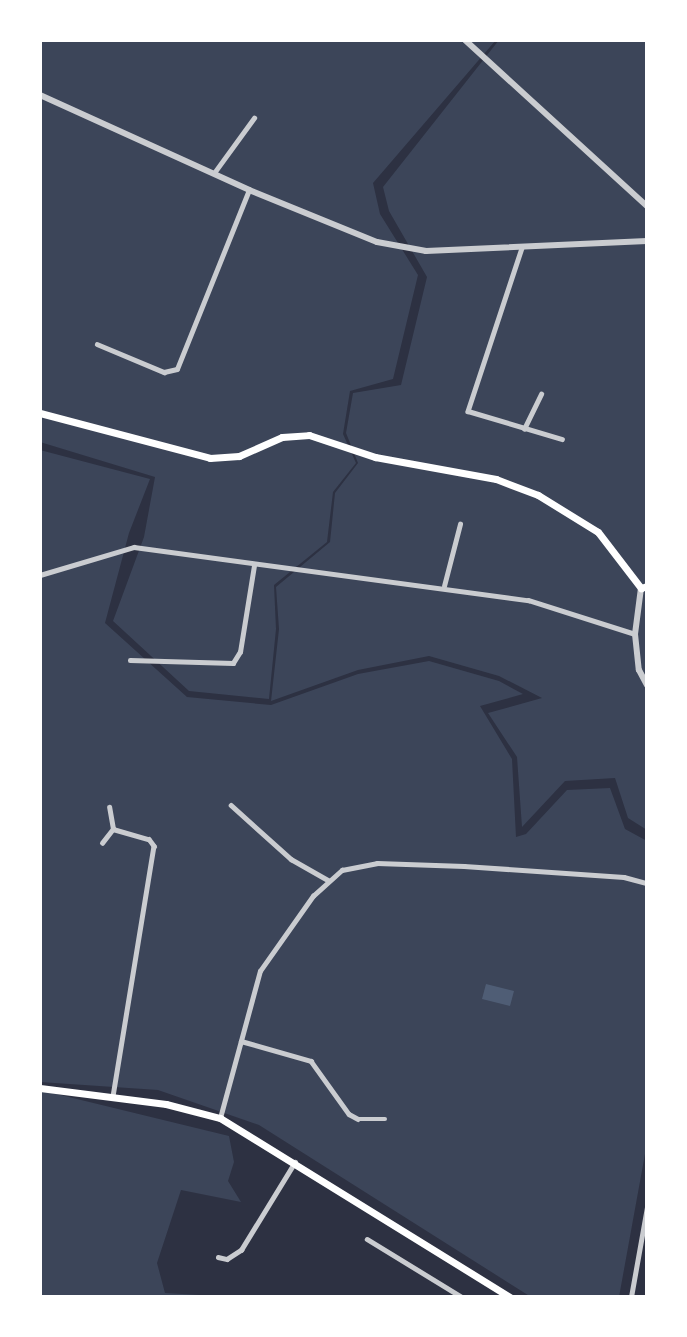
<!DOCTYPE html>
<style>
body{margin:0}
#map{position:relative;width:687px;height:1337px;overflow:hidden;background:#2d3142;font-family:"Source Serif 4",serif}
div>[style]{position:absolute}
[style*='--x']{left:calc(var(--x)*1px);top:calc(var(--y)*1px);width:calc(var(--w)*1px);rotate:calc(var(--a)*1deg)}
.green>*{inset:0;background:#3c4559}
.water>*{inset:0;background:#4f5d75}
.minor>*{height:4.5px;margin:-2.25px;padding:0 2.25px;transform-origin:2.25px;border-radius:2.25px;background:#caccd0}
.tertiary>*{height:6px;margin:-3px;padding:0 3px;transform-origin:3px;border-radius:3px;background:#caccd0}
.secondary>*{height:7px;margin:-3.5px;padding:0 3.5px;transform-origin:3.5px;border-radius:3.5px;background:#fff}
span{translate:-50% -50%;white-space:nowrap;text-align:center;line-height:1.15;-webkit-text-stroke:6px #fff;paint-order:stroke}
.frame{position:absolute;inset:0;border:42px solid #fff;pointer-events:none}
</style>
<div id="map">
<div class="green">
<div style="clip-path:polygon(40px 40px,496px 40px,373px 183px,380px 214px,418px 275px,393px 379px,350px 391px,343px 434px,356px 463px,333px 492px,327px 542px,274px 585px,276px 629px,269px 699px,189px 691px,113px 621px,144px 537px,155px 477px,40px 442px)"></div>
<div style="clip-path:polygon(499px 40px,647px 40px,647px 830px,628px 818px,615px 778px,565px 781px,522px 827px,517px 757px,488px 713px,542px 698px,499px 676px,429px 656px,358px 670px,271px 701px,279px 629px,276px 587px,330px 542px,335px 493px,358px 463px,346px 433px,353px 393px,401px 385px,427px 277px,389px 211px,383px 187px)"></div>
<div style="clip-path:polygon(40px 450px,150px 479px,129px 533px,105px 623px,187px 697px,271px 705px,358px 674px,429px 661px,499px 681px,523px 694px,480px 706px,512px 759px,516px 837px,526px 834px,567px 790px,610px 788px,625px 829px,647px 841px,647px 1143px,619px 1297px,531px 1297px,259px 1125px,158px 1090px,40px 1082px)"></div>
<div style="clip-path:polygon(40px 1090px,229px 1136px,234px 1162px,228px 1181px,241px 1202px,181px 1190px,157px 1263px,165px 1293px,234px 1297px,40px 1297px)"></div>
</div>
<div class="water">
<div style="clip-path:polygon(486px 984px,514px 991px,510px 1006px,482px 999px)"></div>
</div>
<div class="minor">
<div style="--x:214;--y:173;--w:68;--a:-54"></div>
<div style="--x:522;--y:248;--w:172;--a:108.3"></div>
<div style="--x:468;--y:411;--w:98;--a:16.6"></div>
<div style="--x:97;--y:344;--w:73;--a:22.7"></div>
<div style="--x:164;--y:372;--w:13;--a:-13"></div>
<div style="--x:177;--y:369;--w:193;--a:-68.1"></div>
<div style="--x:524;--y:429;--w:39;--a:-64"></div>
<div style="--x:40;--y:575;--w:98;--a:-16.6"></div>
<div style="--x:134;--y:547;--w:398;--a:7.7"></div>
<div style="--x:528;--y:600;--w:112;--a:17.6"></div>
<div style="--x:444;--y:586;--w:64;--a:-75.5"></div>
<div style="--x:130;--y:660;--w:103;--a:1.7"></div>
<div style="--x:233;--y:663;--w:13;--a:-58"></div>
<div style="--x:240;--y:652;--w:87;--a:-80.8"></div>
<div style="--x:231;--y:805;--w:81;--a:42"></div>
<div style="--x:291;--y:859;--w:43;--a:29.6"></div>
<div style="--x:113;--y:829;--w:37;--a:16"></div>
<div style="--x:149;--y:839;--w:9;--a:54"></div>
<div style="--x:154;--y:846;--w:254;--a:99.3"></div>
<div style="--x:102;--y:843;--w:18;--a:-52"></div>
<div style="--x:113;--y:829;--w:22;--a:-100"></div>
<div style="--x:241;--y:1041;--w:73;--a:15.9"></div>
<div style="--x:311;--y:1061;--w:65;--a:54.4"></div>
<div style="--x:349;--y:1114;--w:10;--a:29"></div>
<div style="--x:358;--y:1119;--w:27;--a:0"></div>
<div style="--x:220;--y:1118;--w:152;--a:-74.8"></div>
<div style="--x:260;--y:971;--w:92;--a:-54.8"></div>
<div style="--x:313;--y:896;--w:39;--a:-42"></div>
<div style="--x:342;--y:870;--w:36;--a:-11"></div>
<div style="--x:377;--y:863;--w:87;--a:2"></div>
<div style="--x:464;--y:866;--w:160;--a:3.9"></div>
<div style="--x:624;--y:877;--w:24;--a:15"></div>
<div style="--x:367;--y:1239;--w:111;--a:31.4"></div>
<div style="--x:218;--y:1257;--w:9;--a:13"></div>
<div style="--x:227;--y:1259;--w:17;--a:-33"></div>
<div style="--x:241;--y:1250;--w:103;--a:-58.5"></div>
<div style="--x:631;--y:1297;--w:91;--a:-79.9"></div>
</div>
<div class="tertiary">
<div style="--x:465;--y:40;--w:246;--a:42.4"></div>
<div style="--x:40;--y:95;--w:230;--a:24.4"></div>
<div style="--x:249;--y:190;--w:138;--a:22.1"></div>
<div style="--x:377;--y:242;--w:50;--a:10.4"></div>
<div style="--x:426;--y:251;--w:221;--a:-2.6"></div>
<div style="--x:641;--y:588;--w:46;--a:97.4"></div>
<div style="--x:635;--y:634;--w:36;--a:84"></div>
<div style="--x:639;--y:670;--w:17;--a:62"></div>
</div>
<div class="secondary">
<div style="--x:40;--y:413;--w:176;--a:14.8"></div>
<div style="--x:210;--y:458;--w:29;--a:-4"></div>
<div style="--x:239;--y:456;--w:47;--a:-23.8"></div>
<div style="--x:282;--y:437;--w:27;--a:-4"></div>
<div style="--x:309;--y:435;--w:70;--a:18.4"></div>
<div style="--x:375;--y:457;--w:123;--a:10.3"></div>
<div style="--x:496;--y:479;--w:45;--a:20.9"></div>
<div style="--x:538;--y:495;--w:70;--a:31.7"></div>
<div style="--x:598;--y:532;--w:71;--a:52.5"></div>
<div style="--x:641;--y:588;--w:6;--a:-18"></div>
<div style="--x:40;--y:1088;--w:127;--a:7.2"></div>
<div style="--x:166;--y:1104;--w:56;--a:14.5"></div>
<div style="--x:220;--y:1118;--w:341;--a:31.7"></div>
</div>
<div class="frame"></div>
</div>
